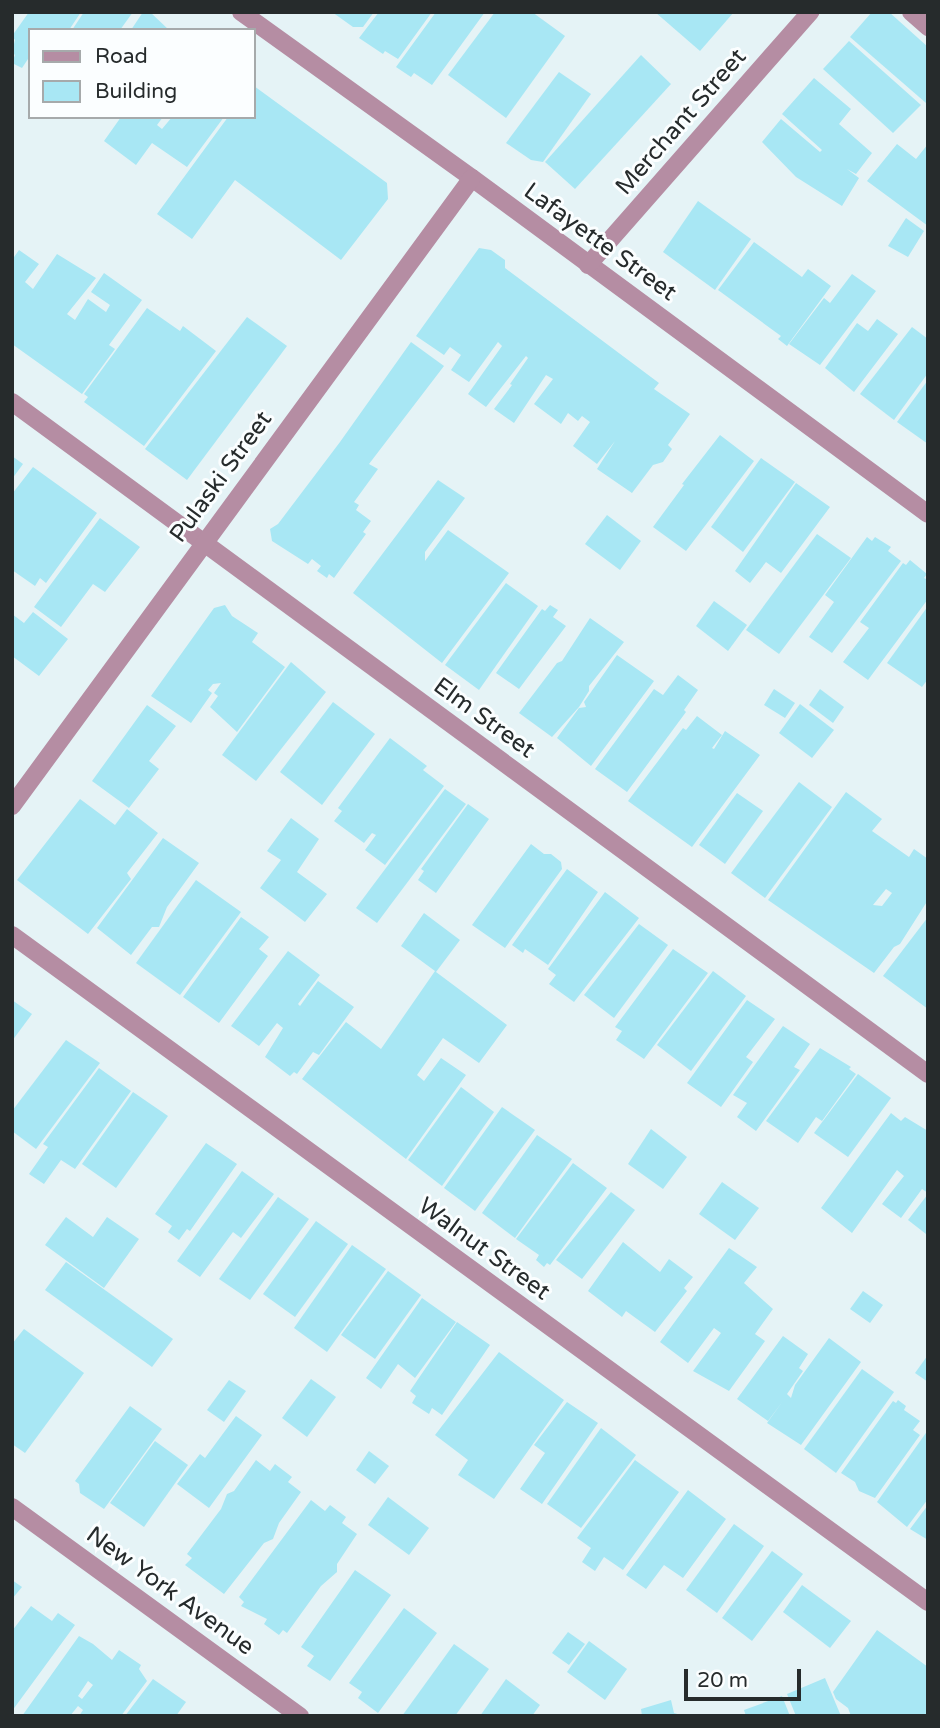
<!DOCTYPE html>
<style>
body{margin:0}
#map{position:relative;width:940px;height:1728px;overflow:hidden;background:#e5f3f6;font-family:"Varela Round",sans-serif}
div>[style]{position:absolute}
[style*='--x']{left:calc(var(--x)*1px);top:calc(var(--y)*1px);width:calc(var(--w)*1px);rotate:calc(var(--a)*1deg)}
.building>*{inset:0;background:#a8e7f4}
.minor>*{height:18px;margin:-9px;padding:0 9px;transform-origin:9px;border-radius:9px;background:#b58da3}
span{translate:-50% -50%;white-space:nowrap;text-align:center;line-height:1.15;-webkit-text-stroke:6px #fbfeff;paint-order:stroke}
.street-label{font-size:24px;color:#262b2c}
.frame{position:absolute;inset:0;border:14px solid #262b2c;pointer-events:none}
.legend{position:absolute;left:28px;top:28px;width:228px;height:91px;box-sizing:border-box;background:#fbfeff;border:2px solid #a6aaab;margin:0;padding:9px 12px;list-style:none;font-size:21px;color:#262b2c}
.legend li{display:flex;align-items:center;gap:14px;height:35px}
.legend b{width:35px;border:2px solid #a6aaab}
.scale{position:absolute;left:684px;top:1669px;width:117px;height:32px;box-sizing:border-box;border:4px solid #262b2c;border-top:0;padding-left:9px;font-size:21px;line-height:24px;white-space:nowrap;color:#262b2c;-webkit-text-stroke:5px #fbfeff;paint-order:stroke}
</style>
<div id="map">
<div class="building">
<div style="clip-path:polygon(29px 12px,81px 12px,69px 30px,30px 30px,30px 56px,22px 68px,12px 63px,15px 55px,12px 52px,15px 40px,12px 36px)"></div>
<div style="clip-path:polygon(84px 12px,133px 12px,120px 30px,72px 30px)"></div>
<div style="clip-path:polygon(143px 12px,150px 12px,169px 30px,131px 30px)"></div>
<div style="clip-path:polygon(332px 12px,374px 12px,363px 27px,353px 27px)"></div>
<div style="clip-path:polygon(379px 12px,432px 12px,398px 59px,385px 51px,383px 54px,359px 38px)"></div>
<div style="clip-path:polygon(436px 12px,485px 12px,432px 85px,414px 73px,411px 77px,396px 67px)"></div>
<div style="clip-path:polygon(495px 12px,532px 12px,565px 36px,506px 118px,448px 75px)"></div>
<div style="clip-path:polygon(655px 12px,734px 12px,700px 51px)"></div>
<div style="clip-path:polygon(872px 12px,889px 12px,928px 47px,926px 103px,850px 37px)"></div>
<div style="clip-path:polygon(849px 41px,921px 105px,893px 133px,823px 69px)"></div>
<div style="clip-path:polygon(641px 55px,671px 84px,575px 189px,545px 162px)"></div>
<div style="clip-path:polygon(559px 72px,591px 94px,543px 162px,531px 160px,506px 143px)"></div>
<div style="clip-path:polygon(814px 78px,851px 109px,839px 124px,872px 153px,856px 174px,847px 169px,859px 178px,842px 206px,796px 177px,762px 142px,781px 119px,820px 152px,822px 150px,782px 114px)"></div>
<div style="clip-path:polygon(254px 86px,387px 183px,388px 199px,341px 260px,235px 180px,192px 239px,157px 214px,228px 117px,254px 117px)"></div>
<div style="clip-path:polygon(121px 117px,163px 117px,157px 125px,162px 129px,172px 117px,224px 117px,187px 167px,152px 143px,136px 165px,104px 141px)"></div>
<div style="clip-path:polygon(897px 144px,916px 159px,928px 144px,928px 226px,867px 181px)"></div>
<div style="clip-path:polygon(698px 201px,751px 239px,715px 290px,663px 252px)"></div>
<div style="clip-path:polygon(906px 218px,924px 231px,908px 257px,888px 246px)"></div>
<div style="clip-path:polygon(754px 242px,802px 277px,808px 269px,831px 286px,787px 346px,778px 339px,781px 336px,718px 290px)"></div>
<div style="clip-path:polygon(479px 248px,491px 250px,505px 260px,505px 268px,659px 383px,654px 389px,690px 414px,668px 445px,672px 449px,663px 462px,653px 465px,632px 493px,597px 469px,615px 441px,597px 464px,573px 446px,590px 422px,582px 416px,578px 421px,568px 413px,561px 424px,534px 404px,553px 379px,546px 375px,514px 423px,494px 409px,512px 385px,510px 384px,528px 358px,526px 356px,486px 407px,468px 394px,502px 346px,498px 342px,469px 382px,451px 370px,461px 355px,450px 347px,444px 355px,416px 336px)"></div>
<div style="clip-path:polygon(19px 250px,39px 264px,25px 282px,33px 289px,57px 254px,96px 278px,67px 314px,75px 320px,88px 299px,106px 312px,110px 305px,91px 292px,104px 273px,142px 300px,109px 345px,115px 349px,82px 394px,12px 344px,12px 260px)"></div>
<div style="clip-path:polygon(852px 274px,876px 291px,820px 365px,789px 344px,824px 298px,830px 303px)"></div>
<div style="clip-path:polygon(147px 308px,180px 331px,183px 326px,216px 351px,144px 446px,84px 402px,88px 397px,84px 394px)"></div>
<div style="clip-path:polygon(247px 317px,287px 346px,187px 480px,145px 449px)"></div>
<div style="clip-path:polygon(877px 319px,898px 334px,854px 392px,825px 368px,857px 323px,868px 331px)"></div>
<div style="clip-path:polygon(912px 327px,928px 339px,928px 373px,894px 420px,860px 394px)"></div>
<div style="clip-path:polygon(411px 342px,444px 366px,369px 464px,378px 469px,354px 502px,359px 505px,356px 510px,371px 521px,363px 532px,366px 534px,334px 578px,329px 574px,327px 578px,317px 571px,321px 566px,312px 559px,308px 564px,272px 541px,270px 529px,278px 524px,340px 442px)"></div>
<div style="clip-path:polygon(928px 380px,928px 444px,897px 422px)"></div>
<div style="clip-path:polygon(720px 435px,754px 461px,686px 551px,653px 527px,684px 485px,682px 484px)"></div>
<div style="clip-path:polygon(12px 456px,23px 464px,12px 479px)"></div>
<div style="clip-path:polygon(761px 458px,795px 482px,743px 552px,711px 527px)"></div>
<div style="clip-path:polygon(33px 467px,97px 513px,46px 583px,40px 578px,35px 586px,12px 570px,12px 494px)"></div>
<div style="clip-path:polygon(438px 480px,465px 498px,425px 552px,425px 561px,448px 530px,509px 573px,442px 663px,353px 593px)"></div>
<div style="clip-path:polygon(796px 483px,830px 507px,781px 573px,766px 562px,750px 583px,735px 571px)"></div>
<div style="clip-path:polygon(607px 515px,641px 541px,620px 570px,585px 544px)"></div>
<div style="clip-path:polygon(100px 518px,140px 547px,105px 592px,93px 584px,61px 627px,34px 607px)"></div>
<div style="clip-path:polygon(817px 534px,851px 558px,779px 654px,746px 630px)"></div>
<div style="clip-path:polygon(867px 537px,872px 541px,875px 537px,891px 547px,888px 551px,901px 561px,832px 653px,809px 637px,834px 602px,825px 595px)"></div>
<div style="clip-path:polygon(910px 560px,927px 574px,924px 578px,928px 580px,928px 599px,868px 680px,843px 662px,869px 628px,860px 622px,903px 563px,906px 565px)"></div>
<div style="clip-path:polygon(506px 583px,538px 606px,479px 690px,445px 665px)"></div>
<div style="clip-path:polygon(714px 601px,747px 625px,728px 651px,696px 626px)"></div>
<div style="clip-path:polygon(225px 605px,232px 616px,258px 633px,252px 642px,285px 667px,237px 732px,210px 707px,218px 696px,214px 693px,221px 683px,213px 684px,208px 690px,212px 693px,191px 723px,151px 696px,214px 608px)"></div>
<div style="clip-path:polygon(550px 605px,558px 610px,553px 617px,566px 626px,519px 689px,496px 673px,542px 609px,545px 611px)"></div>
<div style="clip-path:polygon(928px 606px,928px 679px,922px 687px,887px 663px)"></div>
<div style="clip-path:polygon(33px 612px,68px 639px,39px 676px,12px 656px,12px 614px,24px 623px)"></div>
<div style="clip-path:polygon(590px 618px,624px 642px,589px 686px,589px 691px,579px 707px,552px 737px,519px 713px,557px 663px,562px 661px)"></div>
<div style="clip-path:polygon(617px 655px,654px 681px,591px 766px,557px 738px,579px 708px,586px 707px,584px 702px)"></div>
<div style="clip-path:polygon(291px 662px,326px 692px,256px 781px,222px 755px)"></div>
<div style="clip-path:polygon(678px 675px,698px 690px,684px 710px,686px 712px,627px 792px,595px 769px,654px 689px,663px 695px)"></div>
<div style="clip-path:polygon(774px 689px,795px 703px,785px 718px,764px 705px)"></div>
<div style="clip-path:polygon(820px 689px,844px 707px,833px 723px,809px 705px)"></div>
<div style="clip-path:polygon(333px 702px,375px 734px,322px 805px,280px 772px)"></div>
<div style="clip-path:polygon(800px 704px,834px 730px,812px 758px,779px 733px)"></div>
<div style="clip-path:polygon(147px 705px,176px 726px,149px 761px,159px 769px,129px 808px,92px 781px)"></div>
<div style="clip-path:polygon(697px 716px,722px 735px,712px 748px,714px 749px,725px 731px,760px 755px,692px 847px,628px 801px,683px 728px,686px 730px)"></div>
<div style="clip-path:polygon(390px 738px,427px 766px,423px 770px,444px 786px,385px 865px,365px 850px,376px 835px,372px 833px,364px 843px,334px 821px,342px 811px,338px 808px)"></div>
<div style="clip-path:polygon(799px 782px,832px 807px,765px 898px,731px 873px)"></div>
<div style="clip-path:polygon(445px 789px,466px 804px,377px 923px,356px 908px)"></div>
<div style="clip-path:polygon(evenodd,846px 792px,882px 819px,872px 831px,909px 857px,914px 849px,928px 859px,928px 900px,900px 944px,894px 947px,874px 973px,768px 900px,846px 792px,886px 889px,892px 893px,882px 906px,873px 905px,886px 889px)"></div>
<div style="clip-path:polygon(737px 793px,763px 811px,725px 864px,699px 845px)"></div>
<div style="clip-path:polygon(80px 799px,115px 825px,127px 809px,158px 833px,127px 873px,131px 879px,88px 934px,17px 880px)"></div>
<div style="clip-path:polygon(468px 804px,489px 819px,436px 893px,418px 880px,424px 871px,421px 869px)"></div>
<div style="clip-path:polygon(291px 818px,319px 839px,297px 872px,327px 894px,305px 922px,260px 888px,281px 860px,267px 851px)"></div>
<div style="clip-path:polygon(163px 838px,199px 863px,167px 907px,159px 927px,152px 927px,131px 955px,97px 928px)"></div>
<div style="clip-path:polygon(531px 844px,544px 854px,551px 854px,561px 862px,562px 869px,505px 948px,472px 925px)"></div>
<div style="clip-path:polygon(567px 869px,598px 892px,548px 965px,525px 949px,523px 953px,512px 945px)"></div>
<div style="clip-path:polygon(196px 880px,241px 912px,180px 995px,136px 963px)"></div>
<div style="clip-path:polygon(605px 892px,639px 918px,574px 1002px,549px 984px,556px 975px,548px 969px)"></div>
<div style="clip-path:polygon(424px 913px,460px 940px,436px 972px,507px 1025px,479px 1063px,443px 1038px,417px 1075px,424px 1081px,441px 1058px,466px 1075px,406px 1159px,302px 1079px,346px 1022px,381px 1049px,435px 971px,401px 946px)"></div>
<div style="clip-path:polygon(241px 917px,269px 937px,259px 949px,268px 956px,219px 1023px,183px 997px)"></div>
<div style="clip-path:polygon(928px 917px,928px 1009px,883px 976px)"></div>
<div style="clip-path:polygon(639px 924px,668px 945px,614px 1018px,584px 995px)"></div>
<div style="clip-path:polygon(673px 949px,708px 973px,644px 1059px,616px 1040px,622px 1031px,615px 1027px)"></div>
<div style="clip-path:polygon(288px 951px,320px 975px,298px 1004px,300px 1006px,318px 981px,354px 1007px,319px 1055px,313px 1052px,297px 1074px,294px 1072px,290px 1076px,265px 1057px,283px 1028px,277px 1023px,259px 1046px,231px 1026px)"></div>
<div style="clip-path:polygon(713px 971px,746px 996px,691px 1071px,657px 1045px)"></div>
<div style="clip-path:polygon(12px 1000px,32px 1014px,12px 1041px)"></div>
<div style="clip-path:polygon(747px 1000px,775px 1019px,746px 1057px,753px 1062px,721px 1107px,687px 1083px)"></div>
<div style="clip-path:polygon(783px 1026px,810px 1044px,794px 1067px,800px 1070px,756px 1131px,737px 1117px,747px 1103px,733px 1095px)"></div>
<div style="clip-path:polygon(66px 1040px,100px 1063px,36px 1149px,12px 1131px,12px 1111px)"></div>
<div style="clip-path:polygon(820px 1048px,851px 1067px,849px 1069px,856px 1074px,822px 1121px,816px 1117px,798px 1143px,766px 1121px)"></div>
<div style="clip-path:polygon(99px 1068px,131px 1091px,75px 1169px,61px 1160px,44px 1184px,29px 1174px,48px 1147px,43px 1144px)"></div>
<div style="clip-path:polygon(858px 1074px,891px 1098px,848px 1157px,814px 1133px)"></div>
<div style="clip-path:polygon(461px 1087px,494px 1112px,442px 1186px,408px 1160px)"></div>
<div style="clip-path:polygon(133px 1092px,168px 1116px,116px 1188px,82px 1164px)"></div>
<div style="clip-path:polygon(502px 1107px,535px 1130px,475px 1211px,444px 1188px)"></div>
<div style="clip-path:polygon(891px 1113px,901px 1121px,905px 1117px,928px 1131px,928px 1193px,922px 1189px,901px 1218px,882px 1204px,904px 1176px,897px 1170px,852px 1233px,821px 1208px)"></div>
<div style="clip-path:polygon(651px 1129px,687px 1157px,663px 1189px,628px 1164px)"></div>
<div style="clip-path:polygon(537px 1135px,572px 1159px,515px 1238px,482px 1213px)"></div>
<div style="clip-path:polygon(206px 1143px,237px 1164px,190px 1231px,187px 1229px,179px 1240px,168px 1232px,172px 1226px,155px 1214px)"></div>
<div style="clip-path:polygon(573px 1163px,607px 1188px,550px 1265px,547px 1263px,544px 1267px,536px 1260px,539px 1255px,516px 1239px)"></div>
<div style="clip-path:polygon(242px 1171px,274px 1194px,241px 1238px,233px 1232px,200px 1277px,177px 1261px)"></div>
<div style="clip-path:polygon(722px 1182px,759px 1208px,735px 1240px,699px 1214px)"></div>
<div style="clip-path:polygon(611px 1192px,635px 1210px,582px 1279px,556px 1260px)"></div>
<div style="clip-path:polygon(928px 1194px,928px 1231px,926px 1234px,908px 1220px)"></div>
<div style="clip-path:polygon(278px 1197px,309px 1219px,250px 1300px,219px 1279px)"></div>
<div style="clip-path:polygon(66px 1217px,93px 1237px,107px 1217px,139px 1239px,104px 1288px,45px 1245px)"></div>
<div style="clip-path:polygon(316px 1221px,348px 1244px,295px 1317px,263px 1294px)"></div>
<div style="clip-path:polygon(623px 1242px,660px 1272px,669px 1259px,693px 1277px,684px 1288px,687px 1291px,655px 1332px,626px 1311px,622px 1317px,588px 1291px)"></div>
<div style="clip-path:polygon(352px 1245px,386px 1269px,327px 1352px,294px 1328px)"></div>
<div style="clip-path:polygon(729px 1248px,757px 1267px,744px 1283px,773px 1309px,755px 1334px,765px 1341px,729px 1391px,693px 1371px,721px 1333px,714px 1328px,688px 1363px,660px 1342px)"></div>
<div style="clip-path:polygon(66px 1262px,173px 1339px,152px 1367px,45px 1290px)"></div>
<div style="clip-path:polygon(388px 1271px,421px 1295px,375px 1359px,341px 1335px)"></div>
<div style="clip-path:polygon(863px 1291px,883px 1305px,870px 1323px,850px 1309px)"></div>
<div style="clip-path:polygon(422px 1298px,456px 1322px,415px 1378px,398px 1364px,381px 1389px,366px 1378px)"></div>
<div style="clip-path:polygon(457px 1322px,490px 1345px,442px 1415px,432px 1408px,429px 1414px,412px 1403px,416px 1396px,410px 1391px)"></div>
<div style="clip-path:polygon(24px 1329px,84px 1373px,25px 1453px,12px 1444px,12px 1344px)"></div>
<div style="clip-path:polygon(783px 1336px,808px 1354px,799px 1368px,803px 1371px,787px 1394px,791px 1398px,795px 1385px,829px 1338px,861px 1362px,801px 1445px,767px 1423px,783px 1401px,768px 1421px,737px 1399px)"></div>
<div style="clip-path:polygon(499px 1352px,564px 1400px,494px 1499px,458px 1475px,468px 1460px,435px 1435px)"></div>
<div style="clip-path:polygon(928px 1355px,928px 1382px,915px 1373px)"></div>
<div style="clip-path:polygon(862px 1369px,894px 1392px,836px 1473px,804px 1449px)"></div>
<div style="clip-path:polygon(311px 1379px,336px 1397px,307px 1437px,282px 1418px)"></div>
<div style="clip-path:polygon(229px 1380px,246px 1391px,224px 1422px,207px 1410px)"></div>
<div style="clip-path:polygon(898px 1400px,906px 1406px,904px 1410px,920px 1421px,913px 1430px,920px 1435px,875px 1498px,859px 1491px,855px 1482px,841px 1473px,893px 1401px,896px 1403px)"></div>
<div style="clip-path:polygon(567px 1402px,598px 1423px,542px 1504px,520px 1489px,545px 1453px,534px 1445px)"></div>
<div style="clip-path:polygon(130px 1406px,162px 1429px,104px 1509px,80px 1493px,79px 1484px,75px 1481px)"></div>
<div style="clip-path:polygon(236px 1416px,262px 1435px,209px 1508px,177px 1484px,200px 1454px,205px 1458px)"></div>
<div style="clip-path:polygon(601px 1428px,636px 1455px,581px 1528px,547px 1504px)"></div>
<div style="clip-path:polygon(928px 1430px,928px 1499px,907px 1527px,877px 1502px)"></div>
<div style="clip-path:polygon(155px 1441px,188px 1465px,144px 1527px,110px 1503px)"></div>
<div style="clip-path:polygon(369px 1451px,389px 1466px,375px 1484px,356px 1470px)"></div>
<div style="clip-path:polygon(256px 1460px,270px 1471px,275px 1464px,292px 1477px,288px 1482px,301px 1492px,279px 1523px,273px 1539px,264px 1543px,224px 1594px,185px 1565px,192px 1558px,187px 1554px,221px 1509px,227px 1494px,234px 1491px)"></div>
<div style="clip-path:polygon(635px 1460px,679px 1492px,623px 1570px,604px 1557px,595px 1571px,582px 1562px,591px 1548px,577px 1538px)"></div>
<div style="clip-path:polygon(688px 1490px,726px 1519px,683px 1578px,664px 1565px,646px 1589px,626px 1575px)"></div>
<div style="clip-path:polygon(388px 1497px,429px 1528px,409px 1555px,368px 1525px)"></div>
<div style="clip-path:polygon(311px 1500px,325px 1511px,330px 1505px,346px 1517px,342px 1523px,357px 1534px,337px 1564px,337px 1572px,321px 1586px,287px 1633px,283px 1630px,279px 1635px,264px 1624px,267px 1619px,241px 1606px,244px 1602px,239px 1597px)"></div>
<div style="clip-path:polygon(928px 1505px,928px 1540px,910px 1529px)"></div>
<div style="clip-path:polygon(734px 1524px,764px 1546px,717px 1613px,686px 1590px)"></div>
<div style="clip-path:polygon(772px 1551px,803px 1574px,752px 1641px,722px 1618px)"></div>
<div style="clip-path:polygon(355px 1570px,391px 1595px,330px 1681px,307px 1666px,314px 1656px,301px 1647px)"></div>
<div style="clip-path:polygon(12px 1580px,22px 1587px,12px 1599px)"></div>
<div style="clip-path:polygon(802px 1585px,851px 1621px,830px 1648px,783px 1612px)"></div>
<div style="clip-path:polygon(31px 1606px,52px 1621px,58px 1613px,75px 1625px,12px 1711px,12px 1631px)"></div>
<div style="clip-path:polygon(404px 1608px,437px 1633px,378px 1713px,358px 1698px,362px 1692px,349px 1683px)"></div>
<div style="clip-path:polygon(877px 1630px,928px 1667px,928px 1716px,851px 1716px,848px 1708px,836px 1699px,833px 1692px)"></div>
<div style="clip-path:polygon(568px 1632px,585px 1644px,569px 1665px,552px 1653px)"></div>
<div style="clip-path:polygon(evenodd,79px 1636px,93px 1644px,112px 1660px,119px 1650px,141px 1665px,139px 1669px,147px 1681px,121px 1716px,79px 1716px,83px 1710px,78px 1706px,70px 1716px,22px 1716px,79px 1636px,88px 1681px,93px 1685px,82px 1699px,78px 1696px,88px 1681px)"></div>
<div style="clip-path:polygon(589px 1641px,627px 1669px,605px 1700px,567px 1672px)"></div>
<div style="clip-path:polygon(454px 1644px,489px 1669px,455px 1716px,402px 1716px)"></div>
<div style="clip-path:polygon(825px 1678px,841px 1716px,796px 1716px,787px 1694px)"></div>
<div style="clip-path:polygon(153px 1679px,186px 1702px,176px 1716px,125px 1716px)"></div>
<div style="clip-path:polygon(506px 1679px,540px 1705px,532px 1716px,480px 1716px)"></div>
<div style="clip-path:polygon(782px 1696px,790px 1716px,746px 1716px,744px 1710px)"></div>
<div style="clip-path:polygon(671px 1700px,674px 1713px,684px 1716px,642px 1716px,641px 1709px)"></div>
</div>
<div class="minor">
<div style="--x:241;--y:12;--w:284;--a:35.7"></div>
<div style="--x:472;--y:178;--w:566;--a:36.38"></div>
<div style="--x:911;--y:12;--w:23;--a:41"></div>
<div style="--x:588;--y:265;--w:337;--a:-48.7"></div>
<div style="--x:12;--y:402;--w:1136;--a:36.26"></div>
<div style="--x:12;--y:806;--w:778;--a:-53.78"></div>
<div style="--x:12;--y:935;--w:1133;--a:36.06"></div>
<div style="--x:12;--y:1507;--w:356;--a:36"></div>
</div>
<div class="street-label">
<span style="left:681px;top:122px;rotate:-49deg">Merchant Street</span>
<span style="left:600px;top:242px;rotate:36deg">Lafayette Street</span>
<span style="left:221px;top:477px;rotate:-54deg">Pulaski Street</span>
<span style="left:484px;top:718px;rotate:36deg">Elm Street</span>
<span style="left:484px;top:1249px;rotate:36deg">Walnut Street</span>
<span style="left:170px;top:1591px;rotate:36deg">New York Avenue</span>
</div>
<div class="frame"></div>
<ul class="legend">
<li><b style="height:9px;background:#b58da3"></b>Road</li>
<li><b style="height:19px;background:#a8e7f4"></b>Building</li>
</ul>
<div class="scale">20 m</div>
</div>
